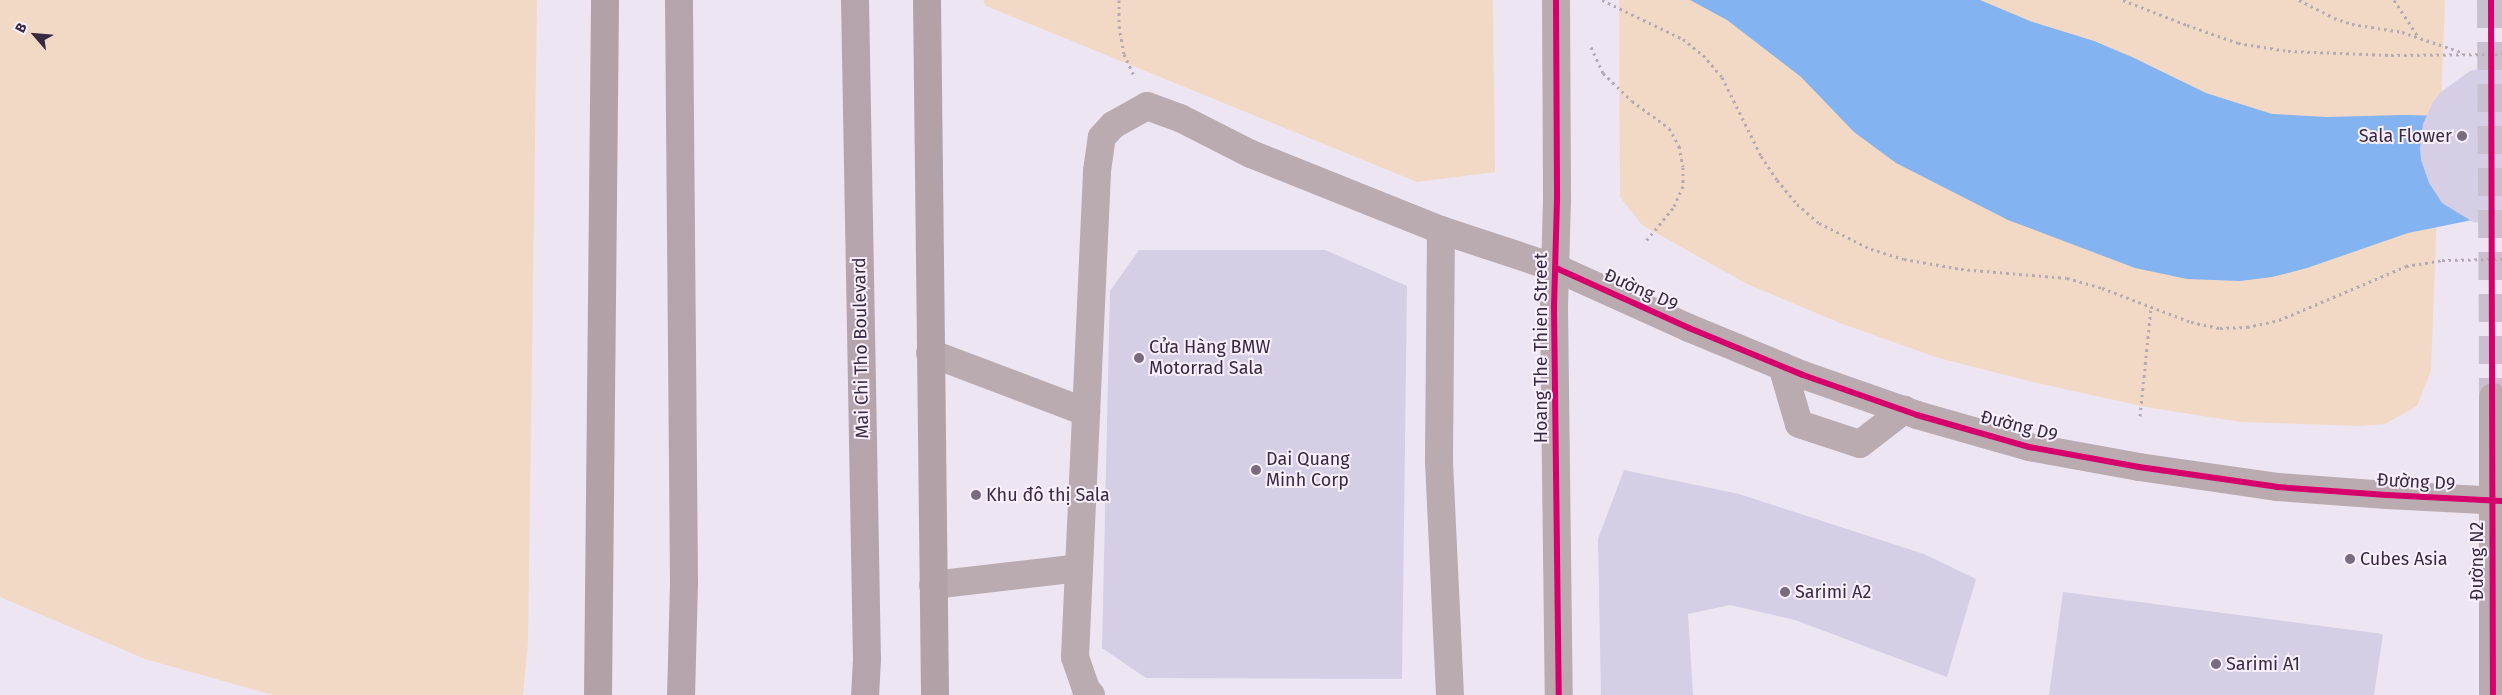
<!DOCTYPE html>
<meta charset="utf-8">
<style>
body{margin:0}
#map{position:relative;width:2502px;height:695px;overflow:hidden;background:#eee5f3;font-family:"Fira Sans",sans-serif}
div>[style]{position:absolute}
[style*='--x']{left:calc(var(--x)*1px);top:calc(var(--y)*1px);width:calc(var(--w)*1px);rotate:calc(var(--a)*1deg)}
.green>*{inset:0;background:#f2d9c5}
.water>*{inset:0;background:#83b3f0}
.building>*{inset:0;background:#d5cee4}
.minor-tunnel>*{height:28px;margin-top:-14px;transform-origin:0;background:repeating-linear-gradient(90deg,#cabfcf 0 28px,transparent 0 42px)}
.path>*{height:3px;margin-top:-1.5px;transform-origin:0;background:repeating-linear-gradient(90deg,#b6aab2 0 2.5px,transparent 0 6.5px)}
.minor>*{height:28px;margin:-14px;padding:0 14px;transform-origin:14px;border-radius:14px;background:#baabb0}
.major>*{height:28px;margin:-14px;padding:0 14px;transform-origin:14px;border-radius:14px;background:#b2a2a8}
.highway>*{height:28px;margin:-14px;padding:0 14px;transform-origin:14px;border-radius:14px;background:#b6a4ad}
.cycleway>*{height:6px;margin:-3px;padding:0 3px;transform-origin:3px;border-radius:3px;background:#d6006c}
.dots>*{width:14px;height:14px;translate:-50% -50%;box-sizing:border-box;border:2px solid #f8f0fd;border-radius:50%}
span{translate:-50% -50%;white-space:nowrap;text-align:center;line-height:1.15;-webkit-text-stroke:4px #f8f0fd;paint-order:stroke}
.poi-label{font-size:18px;color:#382841}
.right{translate:-100% -50%;text-align:right}
.left{translate:0 -50%;text-align:left}
.street-label{font-size:18px;color:#382841}
.north{position:absolute;left:10px;top:10px;width:50px;height:50px;-webkit-text-stroke:4px #f8f0fd;paint-order:stroke;rotate:297deg;font-size:14px;font-weight:700;line-height:20px;text-align:center;color:#382841}
.north::after{content:'';display:block;margin:auto;width:18px;height:22px;background:#382841;clip-path:polygon(50% 0,100% 100%,50% 72%,0 100%)}
</style>
<div id="map">
<div class="green">
<div style="clip-path:polygon(0 0,537px 0,528px 643px,523px 695px,273px 695px,145px 659px,0 597px)"></div>
<div style="clip-path:polygon(983px 0,1493px 0,1495px 172px,1417px 182px,986px 6px)"></div>
<div style="clip-path:polygon(1619px 0,2445px 0,2431px 371px,2417px 406px,2385px 424px,2358px 426px,2241px 422px,2146px 407px,2037px 383px,1935px 357px,1840px 323px,1747px 284px,1642px 225px,1620px 197px)"></div>
</div>
<div class="water">
<div style="clip-path:polygon(1690px 0,1980px 0,2030px 21px,2094px 41px,2132px 57px,2206px 93px,2272px 114px,2327px 117px,2404px 115px,2502px 117px,2502px 214px,2408px 233px,2307px 268px,2272px 277px,2240px 281px,2187px 279px,2135px 268px,2008px 220px,1896px 163px,1854px 132px,1801px 77px,1727px 20px)"></div>
</div>
<div class="building">
<div style="clip-path:polygon(2493px 66px,2502px 66px,2502px 226px,2473px 222px,2442px 203px,2429px 183px,2421px 160px,2420px 148px,2423px 124px,2433px 102px,2441px 92px,2470px 71px)"></div>
<div style="clip-path:polygon(1139px 250px,1325px 250px,1407px 286px,1402px 679px,1146px 678px,1102px 648px,1110px 291px)"></div>
<div style="clip-path:polygon(1624px 470px,1739px 494px,1924px 554px,1976px 579px,1947px 677px,1795px 620px,1730px 605px,1688px 614px,1693px 695px,1601px 695px,1598px 539px)"></div>
<div style="clip-path:polygon(2063px 592px,2383px 634px,2374px 695px,2049px 695px)"></div>
</div>
<div class="minor-tunnel">
<div style="--x:2491;--y:0;--w:397;--a:89.7"></div>
</div>
<div class="path">
<div style="--x:1119;--y:0;--w:26;--a:90"></div>
<div style="--x:1119;--y:26;--w:28;--a:80"></div>
<div style="--x:1124;--y:54;--w:26;--a:65"></div>
<div style="--x:1602;--y:0;--w:90;--a:25.7"></div>
<div style="--x:1683;--y:39;--w:26;--a:39"></div>
<div style="--x:1703;--y:55;--w:29;--a:49"></div>
<div style="--x:1722;--y:77;--w:88;--a:63.7"></div>
<div style="--x:1761;--y:156;--w:29;--a:56"></div>
<div style="--x:1777;--y:180;--w:31;--a:50"></div>
<div style="--x:1797;--y:204;--w:29;--a:41"></div>
<div style="--x:1819;--y:223;--w:58;--a:26.6"></div>
<div style="--x:1871;--y:249;--w:34;--a:17"></div>
<div style="--x:1904;--y:259;--w:58;--a:10"></div>
<div style="--x:1961;--y:269;--w:106;--a:4.9"></div>
<div style="--x:2067;--y:278;--w:36;--a:16"></div>
<div style="--x:2102;--y:288;--w:95;--a:20.9"></div>
<div style="--x:2191;--y:322;--w:30;--a:12"></div>
<div style="--x:2220;--y:328;--w:27;--a:-2"></div>
<div style="--x:2247;--y:327;--w:33;--a:-12"></div>
<div style="--x:2279;--y:320;--w:138;--a:-23"></div>
<div style="--x:2406;--y:266;--w:36;--a:-9"></div>
<div style="--x:2442;--y:260;--w:60;--a:-1"></div>
<div style="--x:2123;--y:0;--w:69;--a:21.3"></div>
<div style="--x:2187;--y:25;--w:54;--a:19.4"></div>
<div style="--x:2238;--y:43;--w:51;--a:9.1"></div>
<div style="--x:2288;--y:51;--w:103;--a:2.2"></div>
<div style="--x:2391;--y:55;--w:111;--a:-0.5"></div>
<div style="--x:2299;--y:0;--w:39;--a:27"></div>
<div style="--x:2334;--y:18;--w:19;--a:18"></div>
<div style="--x:2352;--y:24;--w:51;--a:9.1"></div>
<div style="--x:2402;--y:32;--w:62;--a:18.7"></div>
<div style="--x:2394;--y:0;--w:42;--a:56.7"></div>
<div style="--x:1591;--y:47;--w:29;--a:65"></div>
<div style="--x:1603;--y:73;--w:40;--a:44"></div>
<div style="--x:1632;--y:101;--w:46;--a:36.1"></div>
<div style="--x:1669;--y:128;--w:21;--a:61"></div>
<div style="--x:1679;--y:146;--w:21;--a:79"></div>
<div style="--x:1683;--y:167;--w:19;--a:90"></div>
<div style="--x:1683;--y:186;--w:24;--a:114"></div>
<div style="--x:1673;--y:208;--w:44;--a:129.5"></div>
<div style="--x:2140;--y:416;--w:110;--a:-84.2"></div>
</div>
<div class="minor">
<div style="--x:1556;--y:0;--w:200;--a:89.7"></div>
<div style="--x:1557;--y:200;--w:107;--a:91.6"></div>
<div style="--x:1554;--y:307;--w:388;--a:89.3"></div>
<div style="--x:1441;--y:230;--w:232;--a:90.5"></div>
<div style="--x:1439;--y:462;--w:233;--a:87.3"></div>
<div style="--x:930;--y:353;--w:167;--a:20.7"></div>
<div style="--x:1782;--y:366;--w:60;--a:73.7"></div>
<div style="--x:1799;--y:424;--w:64;--a:18.2"></div>
<div style="--x:1860;--y:444;--w:56;--a:-37.7"></div>
<div style="--x:2493;--y:397;--w:298;--a:90"></div>
<div style="--x:933;--y:585;--w:147;--a:-6.6"></div>
<div style="--x:1091;--y:695;--w:8;--a:-130"></div>
<div style="--x:1086;--y:689;--w:34;--a:-109"></div>
<div style="--x:1075;--y:657;--w:486;--a:-87.4"></div>
<div style="--x:1097;--y:171;--w:34;--a:-82"></div>
<div style="--x:1102;--y:137;--w:16;--a:-47"></div>
<div style="--x:1113;--y:125;--w:39;--a:-29"></div>
<div style="--x:1147;--y:106;--w:35;--a:20"></div>
<div style="--x:1180;--y:118;--w:80;--a:26.9"></div>
<div style="--x:1251;--y:154;--w:205;--a:21.8"></div>
<div style="--x:1441;--y:230;--w:121;--a:18.3"></div>
<div style="--x:1556;--y:268;--w:146;--a:24.3"></div>
<div style="--x:1689;--y:328;--w:123;--a:22.4"></div>
<div style="--x:1803;--y:375;--w:121;--a:19.3"></div>
<div style="--x:1917;--y:415;--w:116;--a:15.9"></div>
<div style="--x:2029;--y:447;--w:112;--a:10.3"></div>
<div style="--x:2139;--y:467;--w:139;--a:8.2"></div>
<div style="--x:2277;--y:487;--w:110;--a:4.2"></div>
<div style="--x:2387;--y:495;--w:115;--a:3"></div>
</div>
<div class="major">
<div style="--x:927;--y:0;--w:695;--a:89.34"></div>
<div style="--x:598;--y:695;--w:695;--a:-89.42"></div>
</div>
<div class="highway">
<div style="--x:679;--y:0;--w:583;--a:89.51"></div>
<div style="--x:684;--y:583;--w:112;--a:91.5"></div>
<div style="--x:855;--y:0;--w:659;--a:88.96"></div>
<div style="--x:867;--y:659;--w:36;--a:93"></div>
</div>
<div class="cycleway">
<div style="--x:1556;--y:0;--w:200;--a:89.7"></div>
<div style="--x:1557;--y:200;--w:107;--a:91.6"></div>
<div style="--x:1554;--y:307;--w:388;--a:89.3"></div>
<div style="--x:2491;--y:0;--w:695;--a:89.84"></div>
<div style="--x:1556;--y:268;--w:146;--a:24.3"></div>
<div style="--x:1689;--y:328;--w:123;--a:22.4"></div>
<div style="--x:1803;--y:375;--w:121;--a:19.3"></div>
<div style="--x:1917;--y:415;--w:116;--a:15.9"></div>
<div style="--x:2029;--y:447;--w:112;--a:10.3"></div>
<div style="--x:2139;--y:467;--w:139;--a:8.2"></div>
<div style="--x:2277;--y:487;--w:110;--a:4.2"></div>
<div style="--x:2387;--y:495;--w:115;--a:3"></div>
</div>
<div class="dots">
<div style="left:2462px;top:136px;background:#786a7f"></div>
<div style="left:1139px;top:358px;background:#786a7f"></div>
<div style="left:1256px;top:470px;background:#786a7f"></div>
<div style="left:976px;top:495px;background:#786a7f"></div>
<div style="left:2350px;top:559px;background:#786a7f"></div>
<div style="left:1785px;top:592px;background:#786a7f"></div>
<div style="left:2216px;top:664px;background:#786a7f"></div>
</div>
<div class="poi-label">
<span class="right" style="left:2452px;top:136px">Sala Flower</span>
<span class="left" style="left:1149px;top:358px">Cửa Hàng BMW<br>Motorrad Sala</span>
<span class="left" style="left:1266px;top:470px">Dai Quang<br>Minh Corp</span>
<span class="left" style="left:986px;top:495px">Khu đô thị Sala</span>
<span class="left" style="left:2360px;top:559px">Cubes Asia</span>
<span class="left" style="left:1795px;top:592px">Sarimi A2</span>
<span class="left" style="left:2226px;top:664px">Sarimi A1</span>
</div>
<div class="street-label">
<span style="left:1641px;top:290px;rotate:24deg">Đường D9</span>
<span style="left:861px;top:348px;rotate:-91deg">Mai Chi Tho Boulevard</span>
<span style="left:1541px;top:348px;rotate:-90deg">Hoang The Thien Street</span>
<span style="left:2019px;top:426px;rotate:14deg">Đường D9</span>
<span style="left:2416px;top:482px;rotate:3deg">Đường D9</span>
<span style="left:2477px;top:561px;rotate:-90deg">Đường N2</span>
</div>
<div class="north">B</div>
</div>
